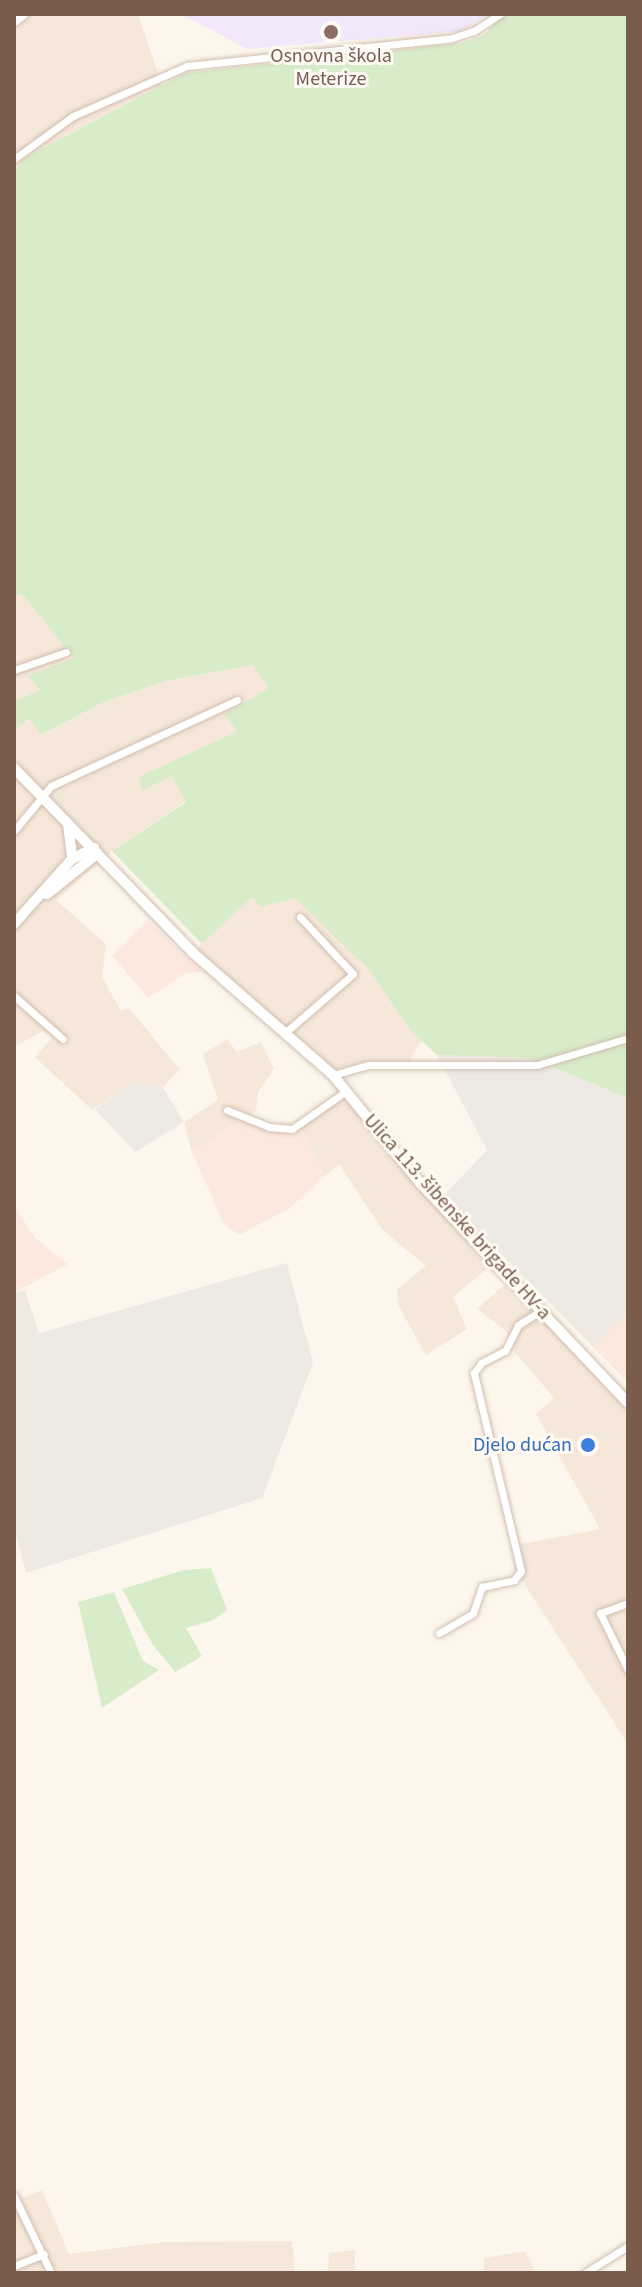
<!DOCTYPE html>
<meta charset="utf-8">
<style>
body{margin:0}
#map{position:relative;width:642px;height:2287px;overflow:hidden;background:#fdf6ec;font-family:"Source Sans 3",sans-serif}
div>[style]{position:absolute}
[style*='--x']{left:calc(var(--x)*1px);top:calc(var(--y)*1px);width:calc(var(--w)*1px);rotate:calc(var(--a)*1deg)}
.residential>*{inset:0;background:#f5e8da}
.commercial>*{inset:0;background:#fde8e0}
.industrial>*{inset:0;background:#efe9e4}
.education>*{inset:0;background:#f3e8fa}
.green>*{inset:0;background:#d8ecc9}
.roads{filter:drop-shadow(0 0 2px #d1beb0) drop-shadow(0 0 2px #d1beb0)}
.minor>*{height:7px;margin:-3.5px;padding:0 3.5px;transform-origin:3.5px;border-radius:3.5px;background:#fff}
.tertiary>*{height:9px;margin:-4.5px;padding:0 4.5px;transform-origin:4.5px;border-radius:4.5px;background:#fff}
.secondary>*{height:10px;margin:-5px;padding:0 5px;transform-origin:5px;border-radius:5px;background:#fff}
.dots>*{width:22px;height:22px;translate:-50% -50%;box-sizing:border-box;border:4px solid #fffaf3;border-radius:50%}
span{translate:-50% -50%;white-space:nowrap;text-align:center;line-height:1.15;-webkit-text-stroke:6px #fffaf3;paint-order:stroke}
.education-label{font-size:20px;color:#785e54}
.street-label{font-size:20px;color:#7a5c4d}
.shop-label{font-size:20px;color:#366cbe}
.right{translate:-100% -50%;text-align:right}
.frame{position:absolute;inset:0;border:16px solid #7a5c4d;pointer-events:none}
</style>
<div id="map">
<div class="residential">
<div style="clip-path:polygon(14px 14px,138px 14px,162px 85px,26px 157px,14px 171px)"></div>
<div style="clip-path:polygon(20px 592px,75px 659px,29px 676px,40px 690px,14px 701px,14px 598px)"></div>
<div style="clip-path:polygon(253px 665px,270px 688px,225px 715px,238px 731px,172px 776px,186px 801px,116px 848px,56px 900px,106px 944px,102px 977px,121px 1011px,129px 1008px,179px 1069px,163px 1088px,137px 1080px,92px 1110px,35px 1057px,53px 1037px,43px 1031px,14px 1047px,14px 730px,31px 719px,42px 735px,104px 702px,166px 681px)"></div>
<div style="clip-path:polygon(252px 897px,262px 907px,295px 897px,370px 971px,422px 1041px,407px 1064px,370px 1061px,333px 1070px,197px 948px)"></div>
<div style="clip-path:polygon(227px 1039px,237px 1052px,261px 1042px,274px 1069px,258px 1092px,256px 1111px,192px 1152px,184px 1122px,218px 1100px,203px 1054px)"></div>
<div style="clip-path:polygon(340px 1090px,434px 1204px,531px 1310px,628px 1392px,628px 1744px,514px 1568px,522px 1544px,600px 1529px,536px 1414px,554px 1398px,513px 1350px,507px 1332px,477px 1309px,504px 1285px,488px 1268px,453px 1297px,467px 1329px,426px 1355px,398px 1305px,397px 1289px,426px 1266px,382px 1229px,339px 1164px,325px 1176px,298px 1123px)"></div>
<div style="clip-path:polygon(42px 2190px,69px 2254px,165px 2242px,292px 2241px,295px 2273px,14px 2273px,14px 2201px)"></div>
<div style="clip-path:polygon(355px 2250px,355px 2273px,328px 2273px,329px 2253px)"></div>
<div style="clip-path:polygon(525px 2251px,536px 2273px,484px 2273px,484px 2258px)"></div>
</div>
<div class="commercial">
<div style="clip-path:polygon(148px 920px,202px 972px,186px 973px,148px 998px,112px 955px)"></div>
<div style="clip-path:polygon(246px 1118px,264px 1128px,300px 1128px,325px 1176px,290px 1208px,239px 1235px,224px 1224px,192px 1152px)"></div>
<div style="clip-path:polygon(14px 1168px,15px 1207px,35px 1238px,68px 1264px,14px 1293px)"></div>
<div style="clip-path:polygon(628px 1313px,628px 1382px,593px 1347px)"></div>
</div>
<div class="industrial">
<div style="clip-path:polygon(437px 1055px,530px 1058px,628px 1098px,628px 1313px,593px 1347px,444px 1195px,487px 1150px)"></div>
<div style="clip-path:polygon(137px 1080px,163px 1088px,184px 1122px,135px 1152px,95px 1109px)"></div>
<div style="clip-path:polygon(287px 1263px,313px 1363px,262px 1498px,26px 1573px,14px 1528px,14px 1293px,25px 1290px,39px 1333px)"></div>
</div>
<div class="education">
<div style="clip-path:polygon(181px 14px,489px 14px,461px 31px,247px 49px)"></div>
</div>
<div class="green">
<div style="clip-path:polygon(504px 14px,628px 14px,628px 1098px,530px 1058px,437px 1055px,410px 1030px,370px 971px,295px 898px,261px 907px,252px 897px,202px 944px,112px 851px,186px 802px,172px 776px,142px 790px,139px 777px,238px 731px,224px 715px,269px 688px,253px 665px,166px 681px,104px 702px,41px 735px,30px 719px,14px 730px,14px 701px,40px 690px,28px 676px,74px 658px,21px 593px,14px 598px,14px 171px,26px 157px,185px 73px,461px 43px,484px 35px)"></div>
<div style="clip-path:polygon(211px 1568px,227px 1610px,214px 1620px,186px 1628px,202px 1656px,175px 1672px,153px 1645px,122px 1589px,184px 1570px)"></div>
<div style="clip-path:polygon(114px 1592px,143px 1661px,159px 1670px,102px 1708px,78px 1602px)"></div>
</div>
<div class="roads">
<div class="minor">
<div style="--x:14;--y:159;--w:73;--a:-36.1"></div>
<div style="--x:73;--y:116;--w:124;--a:-23.7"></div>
<div style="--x:187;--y:66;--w:266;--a:-6"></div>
<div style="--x:452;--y:38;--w:23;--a:-18"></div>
<div style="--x:474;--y:31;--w:31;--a:-33"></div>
<div style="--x:14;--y:670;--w:55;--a:-19.1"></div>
<div style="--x:14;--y:831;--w:58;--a:-50.6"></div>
<div style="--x:51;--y:786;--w:205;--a:-24.8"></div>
<div style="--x:14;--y:996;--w:65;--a:41.3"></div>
<div style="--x:287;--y:1031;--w:87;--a:-40.8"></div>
<div style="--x:353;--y:974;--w:78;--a:-132.9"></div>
<div style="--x:333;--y:1075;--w:36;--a:-16"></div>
<div style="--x:368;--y:1065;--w:169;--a:0"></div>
<div style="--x:537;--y:1065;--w:95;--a:-16.5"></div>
<div style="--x:227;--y:1110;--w:45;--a:22"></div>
<div style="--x:269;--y:1127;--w:23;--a:5"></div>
<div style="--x:292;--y:1129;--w:66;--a:-35.1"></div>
<div style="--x:628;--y:1603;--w:30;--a:160"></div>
<div style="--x:600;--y:1613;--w:64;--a:63.8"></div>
<div style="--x:439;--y:1633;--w:39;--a:-30"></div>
<div style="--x:473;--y:1613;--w:28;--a:-71"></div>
<div style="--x:482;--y:1587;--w:33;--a:-12"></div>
<div style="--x:514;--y:1580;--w:11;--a:-52"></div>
<div style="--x:521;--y:1571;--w:204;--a:-103.4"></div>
<div style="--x:474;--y:1373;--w:12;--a:-55"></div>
<div style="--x:481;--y:1363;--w:27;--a:-27"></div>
<div style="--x:505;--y:1351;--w:29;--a:-63"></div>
<div style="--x:518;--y:1325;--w:26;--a:-32"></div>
<div style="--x:14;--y:2196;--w:85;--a:64.3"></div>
<div style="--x:14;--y:2266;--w:32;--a:-22"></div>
<div style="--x:585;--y:2273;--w:51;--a:-32.1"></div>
</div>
<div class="tertiary">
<div style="--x:14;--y:21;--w:11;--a:-38"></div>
</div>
<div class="secondary">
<div style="--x:14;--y:768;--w:256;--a:45.9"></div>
<div style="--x:192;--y:952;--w:187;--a:41.1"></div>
<div style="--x:333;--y:1075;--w:140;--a:51.1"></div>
<div style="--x:421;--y:1184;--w:301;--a:46.6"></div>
<div style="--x:68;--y:824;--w:35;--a:83"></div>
<div style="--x:47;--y:894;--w:65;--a:-38.8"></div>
<div style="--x:14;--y:924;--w:87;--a:-48.3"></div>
<div style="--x:72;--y:859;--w:25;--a:-27"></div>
</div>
</div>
<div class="dots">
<div style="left:331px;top:32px;background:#8d6e63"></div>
<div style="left:588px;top:1445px;background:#3f7fe0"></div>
</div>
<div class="education-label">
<span style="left:331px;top:68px">Osnovna škola<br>Meterize</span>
</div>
<div class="street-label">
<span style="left:457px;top:1217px;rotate:48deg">Ulica 113. šibenske brigade HV-a</span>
</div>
<div class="shop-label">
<span class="right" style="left:572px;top:1445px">Djelo dućan</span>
</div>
<div class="frame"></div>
</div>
